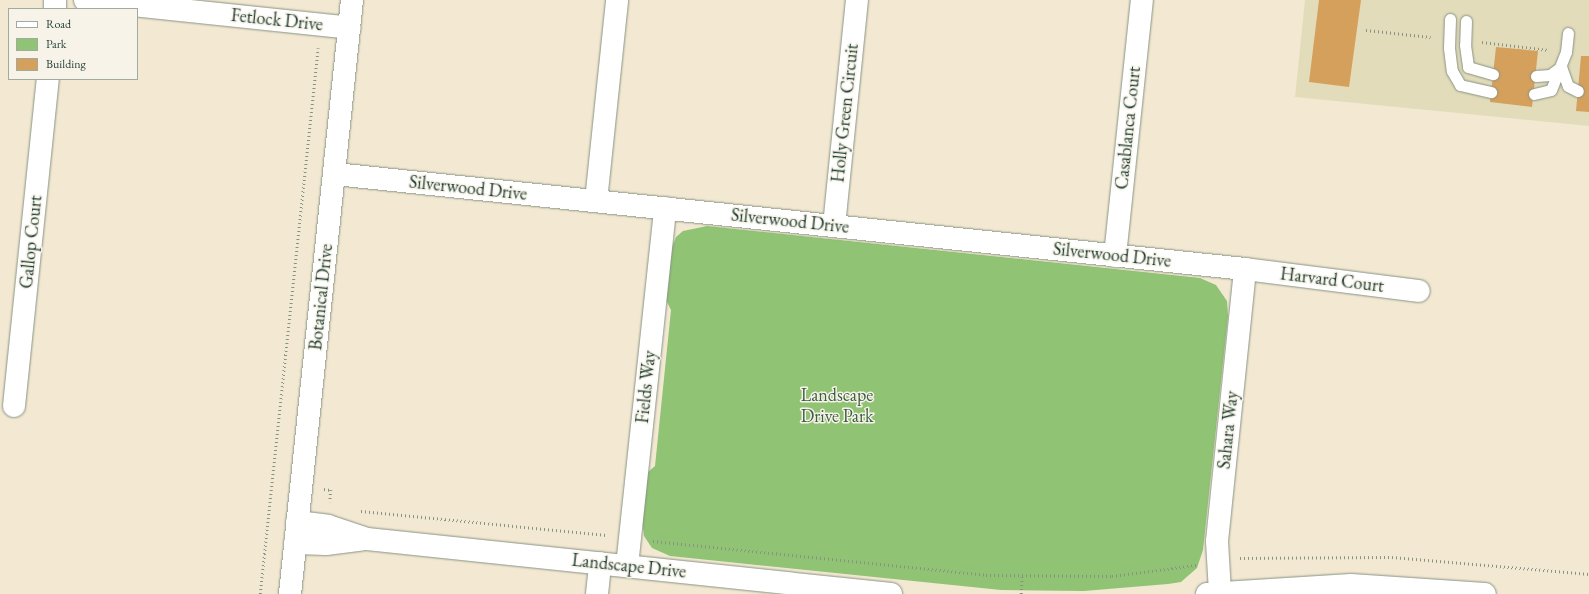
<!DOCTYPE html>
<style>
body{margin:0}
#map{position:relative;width:1589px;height:594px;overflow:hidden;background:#f3e9d3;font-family:"EB Garamond",serif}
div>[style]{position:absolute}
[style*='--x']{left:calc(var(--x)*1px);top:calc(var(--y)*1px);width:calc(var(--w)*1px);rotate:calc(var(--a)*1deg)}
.built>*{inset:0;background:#e2dcba}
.green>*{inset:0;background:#90c374}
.building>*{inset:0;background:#d5a05b}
.path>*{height:2.5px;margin-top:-1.25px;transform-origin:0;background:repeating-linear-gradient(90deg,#899384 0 1px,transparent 0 4px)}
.roads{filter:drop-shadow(0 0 1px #899384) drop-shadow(0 0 1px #899384)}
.lane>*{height:11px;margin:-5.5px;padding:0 5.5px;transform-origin:5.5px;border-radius:5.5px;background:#fff}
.street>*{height:22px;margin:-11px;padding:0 11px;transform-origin:11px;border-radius:11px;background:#fff}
span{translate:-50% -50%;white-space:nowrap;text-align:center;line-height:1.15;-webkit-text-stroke:3px #f7f3e8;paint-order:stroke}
.street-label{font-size:18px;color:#1f3d34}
.park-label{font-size:18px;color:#3b5e44}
.legend{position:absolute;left:8px;top:8px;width:130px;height:72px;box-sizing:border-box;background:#f7f3e8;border:1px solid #a1aaa0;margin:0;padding:5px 7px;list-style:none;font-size:12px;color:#1f3d34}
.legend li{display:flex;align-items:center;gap:8px;height:20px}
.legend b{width:20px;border:1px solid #a1aaa0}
</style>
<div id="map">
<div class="built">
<div style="clip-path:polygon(1305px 0,1589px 0,1589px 126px,1295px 97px)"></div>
</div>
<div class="green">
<div style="clip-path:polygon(707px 226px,1200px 278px,1216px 285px,1227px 301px,1228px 316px,1203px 550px,1197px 568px,1181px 582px,1168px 584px,1084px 591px,1001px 590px,670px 556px,652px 548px,644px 536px,642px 520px,647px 473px,655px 466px,671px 310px,665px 298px,670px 252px,676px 237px,683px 231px)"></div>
</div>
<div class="building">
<div style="clip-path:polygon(1319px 0,1361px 0,1349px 87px,1309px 82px)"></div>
<div style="clip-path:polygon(1496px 47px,1538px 51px,1532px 107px,1490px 102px)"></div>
<div style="clip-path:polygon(1581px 56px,1589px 56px,1589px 112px,1576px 111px)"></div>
</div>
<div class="path">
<div style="--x:1366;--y:30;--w:65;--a:6.1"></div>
<div style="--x:1482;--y:42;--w:67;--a:6.8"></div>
<div style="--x:324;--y:489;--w:7;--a:8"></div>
<div style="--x:331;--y:490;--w:12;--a:95"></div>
<div style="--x:361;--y:511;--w:247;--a:5.6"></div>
<div style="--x:653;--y:541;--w:335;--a:5.8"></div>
<div style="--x:986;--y:575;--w:126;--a:0.5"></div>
<div style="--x:1112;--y:576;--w:85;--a:-7.5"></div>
<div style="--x:1240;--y:558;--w:152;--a:-0.4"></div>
<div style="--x:1392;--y:557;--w:198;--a:4.9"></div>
<div style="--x:260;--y:594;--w:549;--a:-83.94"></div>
<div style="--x:1021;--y:594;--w:17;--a:-87"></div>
</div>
<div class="roads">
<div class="lane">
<div style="--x:1450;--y:19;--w:29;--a:92"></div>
<div style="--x:1449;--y:48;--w:23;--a:83"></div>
<div style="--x:1452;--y:71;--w:16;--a:60"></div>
<div style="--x:1460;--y:85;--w:32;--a:13"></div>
<div style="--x:1466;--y:21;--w:24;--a:92"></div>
<div style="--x:1465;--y:45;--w:22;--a:82"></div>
<div style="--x:1468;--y:67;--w:26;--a:16"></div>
<div style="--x:1536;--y:76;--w:14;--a:-4"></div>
<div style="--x:1550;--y:75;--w:14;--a:-36"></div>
<div style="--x:1561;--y:67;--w:20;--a:70"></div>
<div style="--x:1568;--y:86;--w:11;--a:27"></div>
<div style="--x:1534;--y:94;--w:17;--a:-13"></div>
<div style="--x:1551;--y:90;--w:41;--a:-68.5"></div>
<div style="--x:1566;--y:52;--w:19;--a:-84"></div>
</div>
<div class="street">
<div style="--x:85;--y:0;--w:266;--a:6"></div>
<div style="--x:55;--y:9;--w:9;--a:-90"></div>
<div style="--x:335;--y:174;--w:915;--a:5.96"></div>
<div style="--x:1245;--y:269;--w:175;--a:7.2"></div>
<div style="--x:596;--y:201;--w:202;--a:-84"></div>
<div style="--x:834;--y:226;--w:227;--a:-84.2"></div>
<div style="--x:1115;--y:256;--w:257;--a:-84"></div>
<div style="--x:14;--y:406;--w:329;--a:-84.1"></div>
<div style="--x:297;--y:522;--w:31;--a:7"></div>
<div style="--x:328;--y:526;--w:41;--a:18.4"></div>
<div style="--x:367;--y:539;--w:527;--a:5.99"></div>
<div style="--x:295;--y:543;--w:31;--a:2"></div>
<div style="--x:326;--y:544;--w:34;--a:-7"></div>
<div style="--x:627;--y:566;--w:360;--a:-83.9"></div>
<div style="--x:1220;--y:592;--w:51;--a:-93.4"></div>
<div style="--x:1217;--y:541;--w:273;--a:-84.1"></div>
<div style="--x:290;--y:594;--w:597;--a:-84.04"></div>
<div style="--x:597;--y:594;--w:31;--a:-84"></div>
<div style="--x:1207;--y:594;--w:144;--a:-3.6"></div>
<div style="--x:1351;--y:585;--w:134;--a:3.8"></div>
</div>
</div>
<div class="street-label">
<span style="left:277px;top:20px;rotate:6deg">Fetlock Drive</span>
<span style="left:845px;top:113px;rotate:-84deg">Holly Green Circuit</span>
<span style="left:1128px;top:128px;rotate:-84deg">Casablanca Court</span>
<span style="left:468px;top:188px;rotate:6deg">Silverwood Drive</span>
<span style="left:790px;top:221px;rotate:6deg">Silverwood Drive</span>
<span style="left:31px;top:242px;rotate:-84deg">Gallop Court</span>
<span style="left:1112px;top:255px;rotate:6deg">Silverwood Drive</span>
<span style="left:1332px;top:280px;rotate:7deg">Harvard Court</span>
<span style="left:321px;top:297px;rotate:-84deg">Botanical Drive</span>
<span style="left:646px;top:387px;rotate:-84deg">Fields Way</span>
<span style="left:1228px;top:430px;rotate:-84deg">Sahara Way</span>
<span style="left:629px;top:566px;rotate:6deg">Landscape Drive</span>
</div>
<div class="park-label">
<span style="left:837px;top:406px">Landscape<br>Drive Park</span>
</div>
<ul class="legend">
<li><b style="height:5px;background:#fff"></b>Road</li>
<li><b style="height:11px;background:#90c374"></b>Park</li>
<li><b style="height:11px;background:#d5a05b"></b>Building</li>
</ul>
</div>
